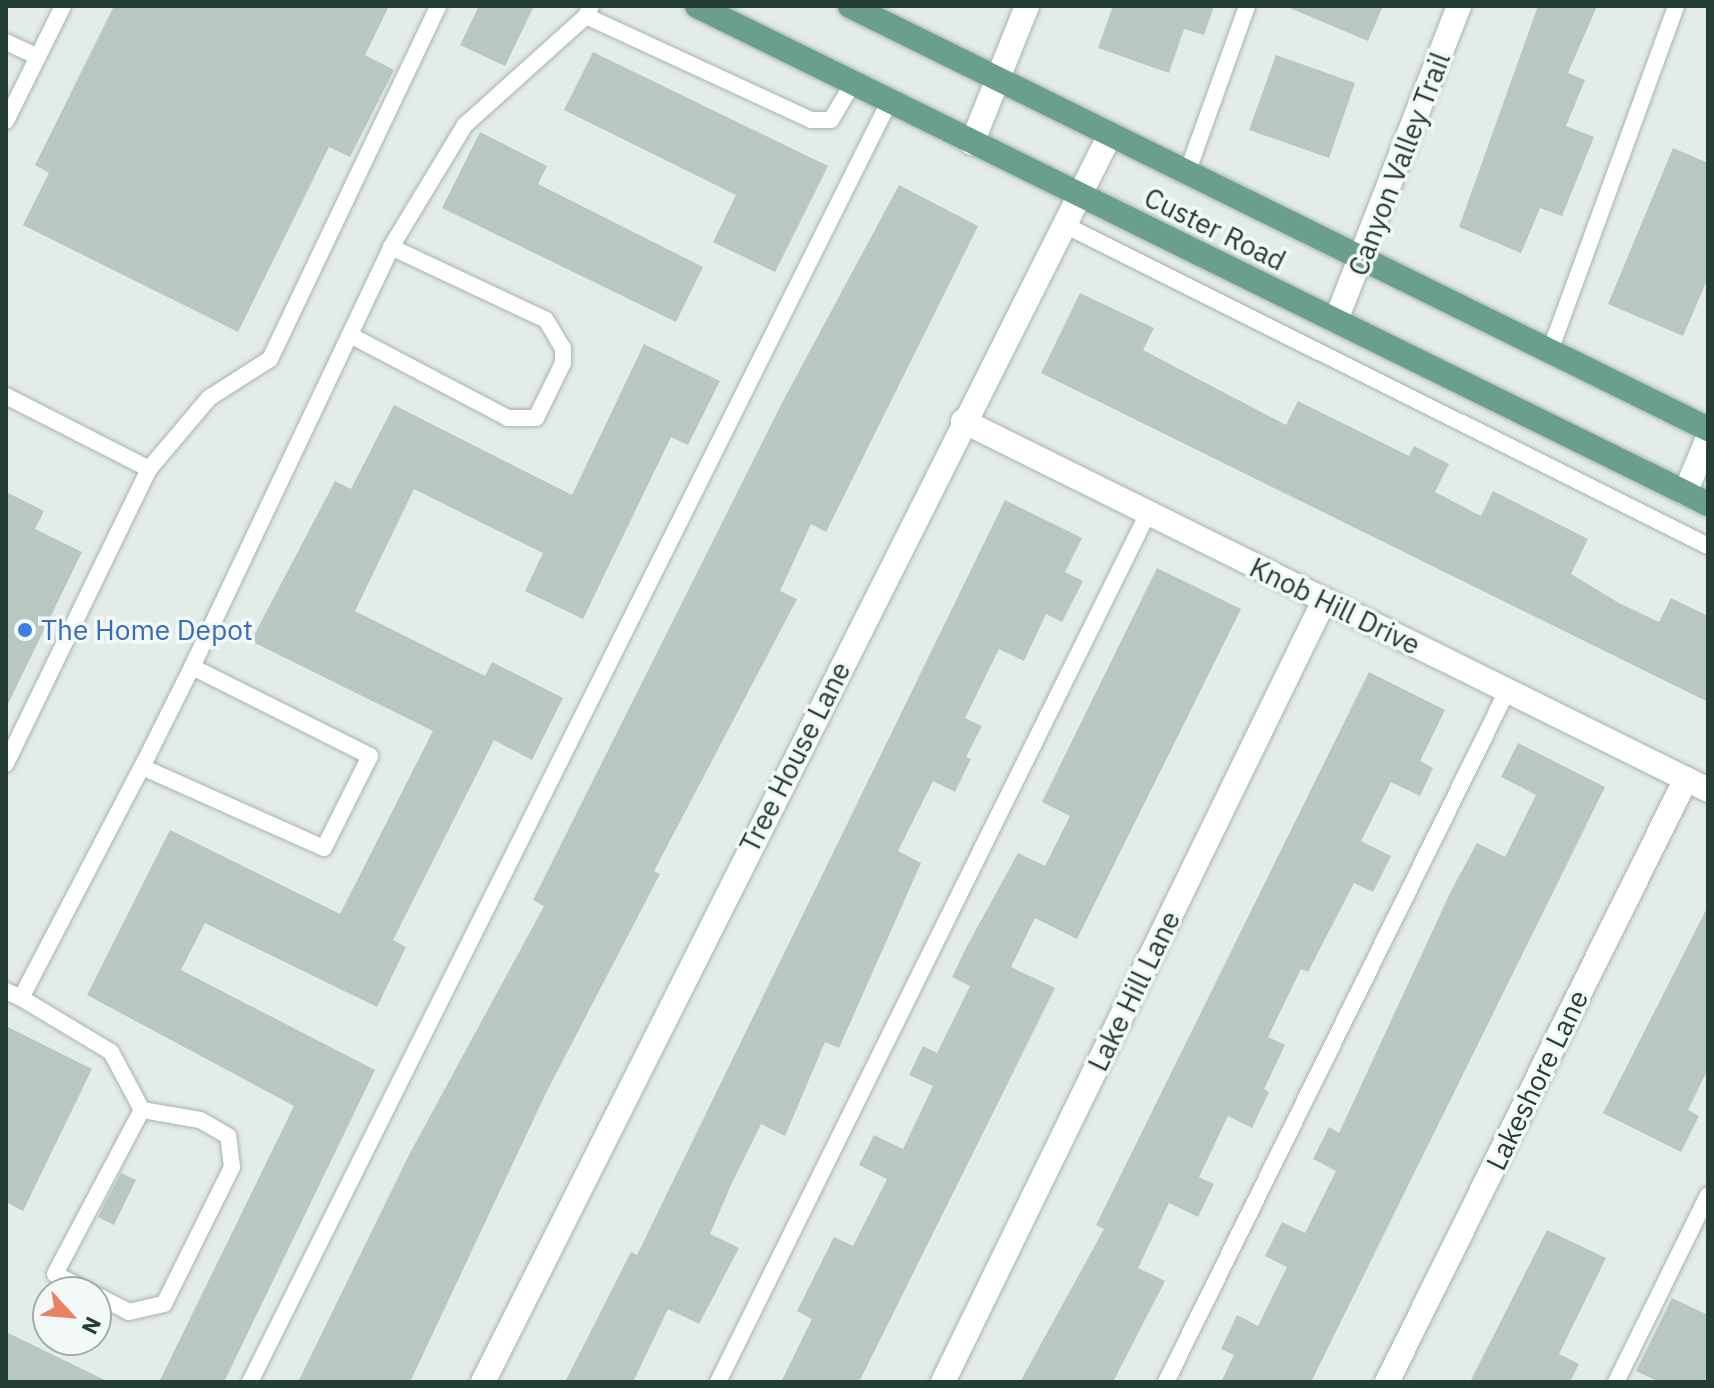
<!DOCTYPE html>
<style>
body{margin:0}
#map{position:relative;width:1714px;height:1388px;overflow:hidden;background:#e3ece8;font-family:"IBM Plex Sans",sans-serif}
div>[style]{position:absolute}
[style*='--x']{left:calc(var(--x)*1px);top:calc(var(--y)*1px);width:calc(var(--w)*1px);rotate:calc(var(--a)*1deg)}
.building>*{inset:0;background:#b8c7c1}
.roads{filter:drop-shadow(0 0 2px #a6b4af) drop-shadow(0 0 2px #a6b4af)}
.service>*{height:16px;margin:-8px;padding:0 8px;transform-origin:8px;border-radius:8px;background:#fff}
.minor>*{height:24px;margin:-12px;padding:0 12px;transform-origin:12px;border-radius:12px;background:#fff}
.primary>*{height:24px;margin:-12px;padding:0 12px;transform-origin:12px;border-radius:12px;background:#6a9f90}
.dots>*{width:22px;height:22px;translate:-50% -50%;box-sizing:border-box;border:4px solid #f3f9f6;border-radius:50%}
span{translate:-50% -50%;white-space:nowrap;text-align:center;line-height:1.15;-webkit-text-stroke:7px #f3f9f6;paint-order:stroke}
.street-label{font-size:28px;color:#243d35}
.shop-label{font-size:28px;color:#366cbe}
.left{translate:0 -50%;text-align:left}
.frame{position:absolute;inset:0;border:8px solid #243d35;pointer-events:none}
.north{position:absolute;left:32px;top:1276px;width:80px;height:80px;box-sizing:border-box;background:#f3f9f6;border:2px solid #a0aea9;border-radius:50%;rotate:116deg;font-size:22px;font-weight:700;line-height:32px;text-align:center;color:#243d35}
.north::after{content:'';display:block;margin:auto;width:28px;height:36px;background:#eb8162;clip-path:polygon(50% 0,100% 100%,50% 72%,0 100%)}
</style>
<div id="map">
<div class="building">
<div style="clip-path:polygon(114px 6px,389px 6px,365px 55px,394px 70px,350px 157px,329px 147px,238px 332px,23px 225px,49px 173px,35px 165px)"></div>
<div style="clip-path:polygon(479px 6px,534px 6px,505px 66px,460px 45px)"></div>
<div style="clip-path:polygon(1113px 6px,1214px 6px,1204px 35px,1184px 29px,1169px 73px,1098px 48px)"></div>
<div style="clip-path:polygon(1285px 6px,1383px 6px,1368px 41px)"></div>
<div style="clip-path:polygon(1538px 6px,1597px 6px,1568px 73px,1585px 80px,1566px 126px,1594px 137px,1562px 216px,1540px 208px,1521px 253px,1459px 227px)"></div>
<div style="clip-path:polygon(593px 52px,828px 166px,775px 272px,713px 242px,736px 195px,564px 110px)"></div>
<div style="clip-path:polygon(1276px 55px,1355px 83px,1329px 158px,1249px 130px)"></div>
<div style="clip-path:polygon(480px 132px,547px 166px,538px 184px,703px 267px,676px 322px,442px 208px)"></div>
<div style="clip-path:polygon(1673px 148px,1708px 163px,1708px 278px,1683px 336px,1608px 304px)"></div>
<div style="clip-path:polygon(899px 185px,978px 226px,826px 532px,811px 524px,780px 591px,797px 599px,654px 871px,660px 874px,547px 1091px,410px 1382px,298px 1382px,409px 1155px,544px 906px,533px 900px,784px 399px)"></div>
<div style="clip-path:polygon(1080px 293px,1154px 328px,1143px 350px,1286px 425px,1298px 401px,1409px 456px,1414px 446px,1449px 464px,1435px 492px,1481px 516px,1493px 491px,1588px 539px,1571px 574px,1619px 603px,1659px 622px,1671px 598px,1708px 616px,1708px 702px,1041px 373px)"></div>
<div style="clip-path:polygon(644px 344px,720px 381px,688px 445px,671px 437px,583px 619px,525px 591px,543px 553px,414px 489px,355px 611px,485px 676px,492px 662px,563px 698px,532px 760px,494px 740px,393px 940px,406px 947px,377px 1007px,205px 923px,181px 970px,375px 1070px,224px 1382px,159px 1382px,294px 1106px,87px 995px,170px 830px,340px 914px,433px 731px,251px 641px,335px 481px,351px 489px,394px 405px,572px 495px)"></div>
<div style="clip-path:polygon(6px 492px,44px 511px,35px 529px,82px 552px,6px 708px)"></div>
<div style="clip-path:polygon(1005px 500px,1082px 538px,1065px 572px,1083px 581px,1062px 622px,1046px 614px,1024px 661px,999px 649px,965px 718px,982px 726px,966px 757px,971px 759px,955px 792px,933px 781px,898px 851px,921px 863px,839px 1048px,825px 1042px,785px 1136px,761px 1124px,731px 1185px,710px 1234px,739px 1248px,699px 1324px,668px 1309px,633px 1382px,565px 1382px,631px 1252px,637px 1255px)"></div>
<div style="clip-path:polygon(1157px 568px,1241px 609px,1077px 939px,1035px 918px,1011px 967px,1055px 988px,859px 1382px,781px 1382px,812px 1319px,797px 1311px,834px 1237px,853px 1246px,887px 1179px,859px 1165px,874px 1135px,903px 1149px,933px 1086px,909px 1075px,923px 1046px,937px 1053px,970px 986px,952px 977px,967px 946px,1018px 853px,1045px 866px,1070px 816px,1042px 802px)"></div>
<div style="clip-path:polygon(1369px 672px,1445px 710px,1420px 761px,1433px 768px,1420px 796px,1391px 782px,1361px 841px,1391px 856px,1373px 892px,1354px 883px,1308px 972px,1301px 969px,1268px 1037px,1285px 1045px,1264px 1089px,1269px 1092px,1252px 1128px,1228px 1116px,1199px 1177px,1214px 1184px,1198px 1217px,1169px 1203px,1138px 1268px,1165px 1281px,1113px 1382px,1020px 1382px,1104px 1229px,1096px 1225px)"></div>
<div style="clip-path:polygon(1518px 743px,1605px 787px,1311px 1382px,1221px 1382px,1234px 1355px,1221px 1349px,1237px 1315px,1258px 1326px,1287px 1267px,1265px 1256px,1282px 1222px,1305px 1233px,1336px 1171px,1313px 1159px,1329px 1127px,1339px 1133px,1451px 891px,1477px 843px,1505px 857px,1536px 795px,1501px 777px)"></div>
<div style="clip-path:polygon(1708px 906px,1708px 1069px,1688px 1110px,1699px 1116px,1681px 1152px,1603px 1113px)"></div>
<div style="clip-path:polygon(6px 1026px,92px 1069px,23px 1211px,6px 1202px)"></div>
<div style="clip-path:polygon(121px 1173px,136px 1180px,114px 1225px,98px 1217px)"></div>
<div style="clip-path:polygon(1547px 1230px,1606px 1258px,1559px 1354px,1579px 1364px,1570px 1382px,1470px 1382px)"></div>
<div style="clip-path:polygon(1672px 1298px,1708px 1315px,1708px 1382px,1659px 1382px,1636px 1371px)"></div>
<div style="clip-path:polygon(6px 1332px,109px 1382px,6px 1382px)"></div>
</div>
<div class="roads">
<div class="service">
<div style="--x:591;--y:6;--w:11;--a:117"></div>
<div style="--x:586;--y:16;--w:248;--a:24.8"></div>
<div style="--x:811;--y:120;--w:20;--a:0"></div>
<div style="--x:831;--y:120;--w:43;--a:-59.3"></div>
<div style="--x:6;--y:42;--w:35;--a:25"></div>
<div style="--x:6;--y:121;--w:128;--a:-63.6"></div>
<div style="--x:1187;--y:173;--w:177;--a:-70.2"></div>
<div style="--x:1067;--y:226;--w:716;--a:26.53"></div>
<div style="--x:391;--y:247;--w:143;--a:-58.8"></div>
<div style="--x:465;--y:125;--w:163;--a:-42"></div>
<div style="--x:1550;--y:351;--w:367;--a:-69.9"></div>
<div style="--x:6;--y:396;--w:161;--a:27"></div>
<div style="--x:149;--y:469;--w:328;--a:115.9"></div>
<div style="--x:149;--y:469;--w:93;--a:-49.8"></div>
<div style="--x:209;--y:398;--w:72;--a:-32.6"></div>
<div style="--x:270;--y:359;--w:391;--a:-64.5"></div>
<div style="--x:142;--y:767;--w:112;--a:-63.4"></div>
<div style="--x:6;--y:991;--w:17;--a:25"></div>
<div style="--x:142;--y:1110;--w:66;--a:-118.1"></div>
<div style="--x:111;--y:1052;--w:105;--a:-149"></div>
<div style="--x:21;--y:998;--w:261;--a:-62.4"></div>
<div style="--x:142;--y:767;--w:199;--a:24"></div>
<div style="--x:324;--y:848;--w:103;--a:-63.4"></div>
<div style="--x:370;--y:756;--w:199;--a:-153.4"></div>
<div style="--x:192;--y:667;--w:465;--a:-64.6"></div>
<div style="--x:391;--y:247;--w:171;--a:25.2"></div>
<div style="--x:546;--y:320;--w:33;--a:59"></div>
<div style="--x:563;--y:348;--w:15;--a:90"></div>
<div style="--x:563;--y:363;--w:61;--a:116.1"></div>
<div style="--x:536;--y:418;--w:28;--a:180"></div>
<div style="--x:508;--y:418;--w:178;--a:-152.3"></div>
<div style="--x:90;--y:1292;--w:39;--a:-153"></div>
<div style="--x:55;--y:1274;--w:186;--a:-62.1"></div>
<div style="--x:96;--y:1295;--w:37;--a:27"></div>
<div style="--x:129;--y:1312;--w:36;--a:-13"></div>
<div style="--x:164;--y:1304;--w:153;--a:-63.6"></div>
<div style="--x:232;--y:1167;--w:31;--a:-97"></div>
<div style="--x:228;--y:1136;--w:32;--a:-150"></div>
<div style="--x:200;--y:1120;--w:59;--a:-170.2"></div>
<div style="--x:250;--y:1382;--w:1431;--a:-63.47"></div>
<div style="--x:718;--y:1382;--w:970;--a:-63.67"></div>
<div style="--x:1166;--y:1382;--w:771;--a:-63.73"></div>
<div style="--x:1616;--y:1382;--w:208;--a:-63.8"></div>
</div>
<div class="minor">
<div style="--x:972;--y:143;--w:148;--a:-68.1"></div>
<div style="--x:1336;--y:320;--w:337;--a:-68.6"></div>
<div style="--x:963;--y:421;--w:831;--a:26.35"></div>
<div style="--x:1685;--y:493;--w:60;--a:-67.3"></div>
<div style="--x:483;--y:1382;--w:1396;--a:-63.31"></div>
<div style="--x:943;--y:1382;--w:869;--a:-64"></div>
<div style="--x:1387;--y:1382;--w:673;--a:-63.63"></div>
</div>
<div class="primary">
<div style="--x:697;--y:6;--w:1127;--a:26.22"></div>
<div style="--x:850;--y:6;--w:957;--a:26.24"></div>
</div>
</div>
<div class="dots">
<div style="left:25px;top:630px;background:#3f7fe0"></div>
</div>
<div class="street-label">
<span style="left:1399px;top:164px;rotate:-69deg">Canyon Valley Trail</span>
<span style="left:1215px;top:229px;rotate:26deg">Custer Road</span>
<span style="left:1335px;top:606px;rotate:26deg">Knob Hill Drive</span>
<span style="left:795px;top:757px;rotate:-63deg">Tree House Lane</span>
<span style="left:1134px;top:991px;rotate:-64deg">Lake Hill Lane</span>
<span style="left:1537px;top:1080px;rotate:-64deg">Lakeshore Lane</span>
</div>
<div class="shop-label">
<span class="left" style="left:41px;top:630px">The Home Depot</span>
</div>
<div class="frame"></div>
<div class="north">N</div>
</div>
